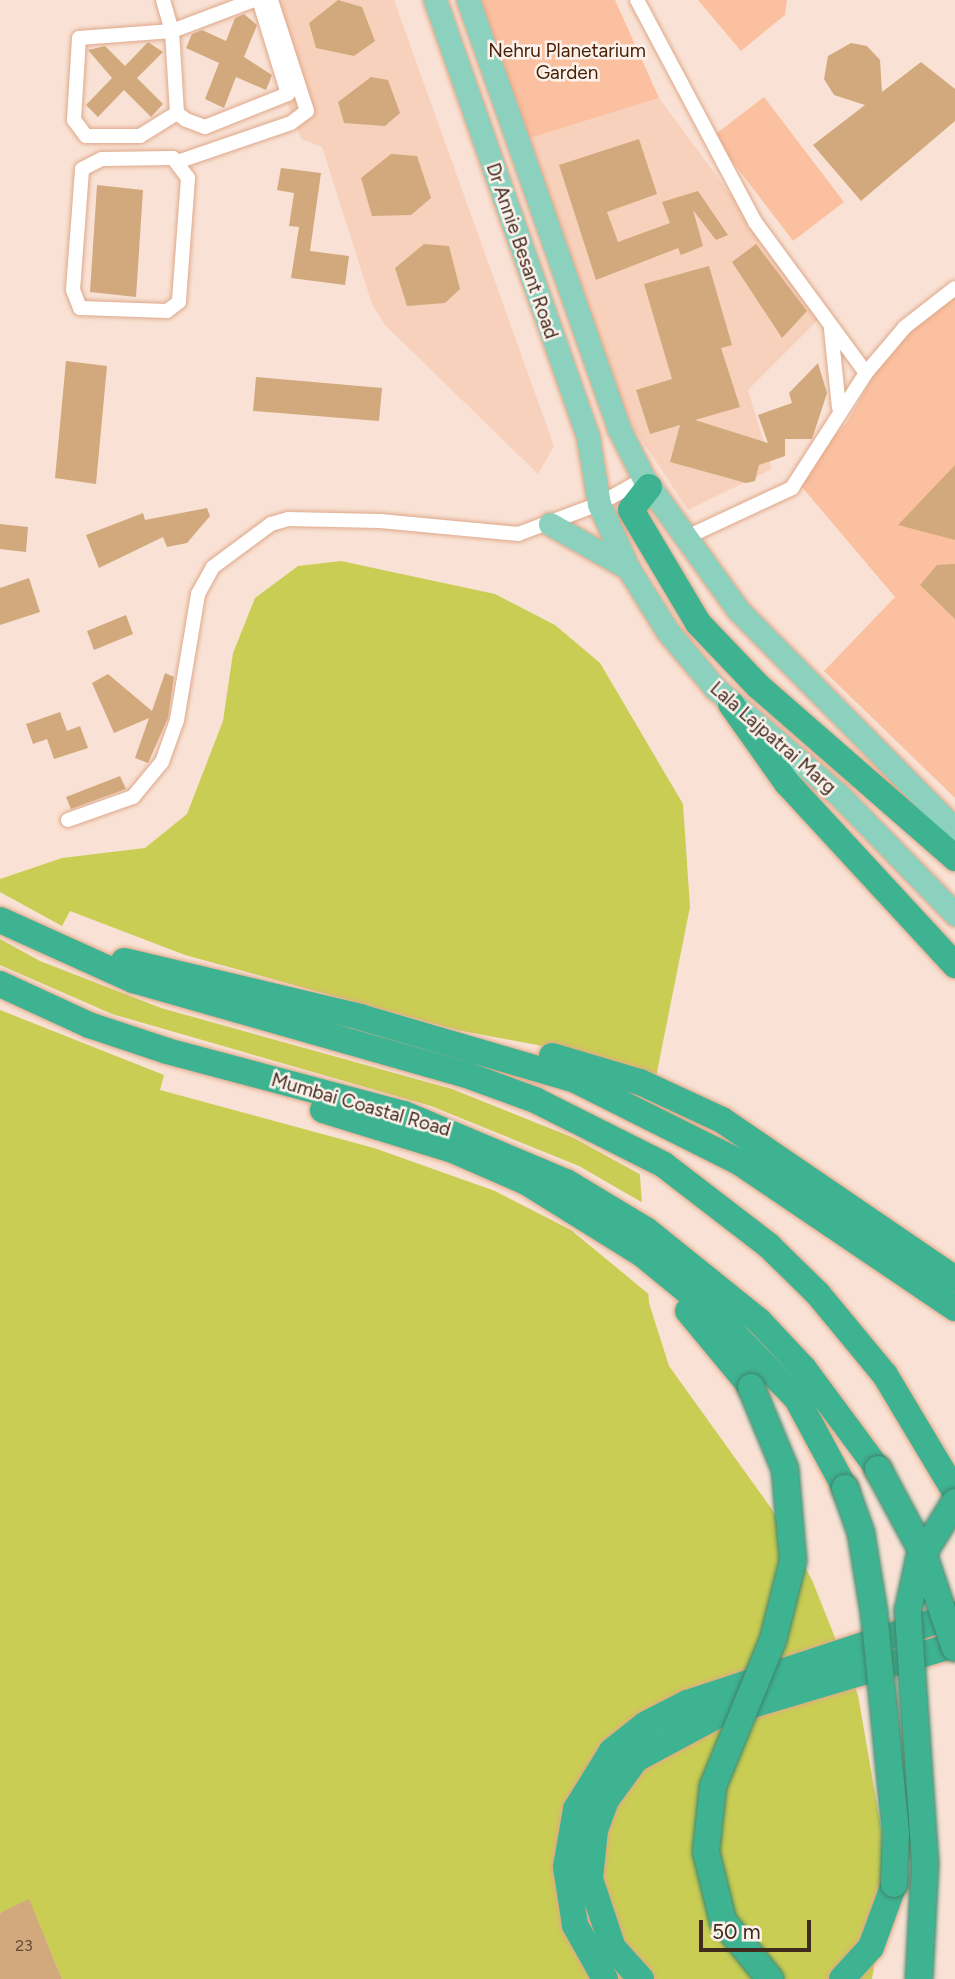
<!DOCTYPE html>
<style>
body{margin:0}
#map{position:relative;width:955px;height:1979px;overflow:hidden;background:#f9e2d5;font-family:Figtree,sans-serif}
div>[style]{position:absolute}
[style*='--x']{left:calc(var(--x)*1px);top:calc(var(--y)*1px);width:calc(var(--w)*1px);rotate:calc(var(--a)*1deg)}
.built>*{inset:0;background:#f8d1bc}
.green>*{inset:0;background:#fbc0a0}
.water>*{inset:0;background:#cacd53}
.pier>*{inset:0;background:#f9e2d5}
.building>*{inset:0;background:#d1a97c}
.roads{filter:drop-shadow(0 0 2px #dea88a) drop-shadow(0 0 2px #dea88a)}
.street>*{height:14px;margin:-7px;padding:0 7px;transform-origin:7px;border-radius:7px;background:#fff}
.primary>*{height:23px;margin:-11.5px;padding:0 11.5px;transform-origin:11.5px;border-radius:11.5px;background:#8bd1be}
.highway>*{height:26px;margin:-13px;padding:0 13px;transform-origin:13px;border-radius:13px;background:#3eb392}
.bridges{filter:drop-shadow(0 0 2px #3f8369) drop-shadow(0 0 2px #3f8369)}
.highway-bridge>*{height:26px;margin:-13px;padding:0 13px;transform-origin:13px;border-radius:13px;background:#3eb392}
span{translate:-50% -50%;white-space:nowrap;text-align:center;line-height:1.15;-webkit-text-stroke:5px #fdf2eb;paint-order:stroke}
.number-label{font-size:16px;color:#644a36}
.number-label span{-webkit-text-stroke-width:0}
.park-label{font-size:19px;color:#482107}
.street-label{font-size:19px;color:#402a1e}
.scale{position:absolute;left:699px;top:1920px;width:112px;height:32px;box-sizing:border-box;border:4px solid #402a1e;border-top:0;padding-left:9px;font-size:21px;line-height:24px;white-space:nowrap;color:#402a1e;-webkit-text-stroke:5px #fdf2eb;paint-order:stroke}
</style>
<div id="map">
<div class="built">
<div style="clip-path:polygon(249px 0,394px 0,554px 446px,538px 474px,385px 325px,372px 304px,322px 147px,301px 139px)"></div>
<div style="clip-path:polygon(659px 98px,821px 317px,748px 390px,772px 469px,688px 510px,624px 413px,527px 139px)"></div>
</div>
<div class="green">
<div style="clip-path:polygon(480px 0,615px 0,659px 98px,527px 139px)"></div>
<div style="clip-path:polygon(698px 0,787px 0,785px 15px,741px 51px)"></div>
<div style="clip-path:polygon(764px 97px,844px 202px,793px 241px,713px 136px)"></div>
<div style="clip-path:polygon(955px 289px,955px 798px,824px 671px,895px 597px,796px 480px,847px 422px,892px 344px)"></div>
</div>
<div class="water">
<div style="clip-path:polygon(341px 561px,495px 594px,555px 625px,600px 663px,683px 804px,690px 907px,639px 1162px,649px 1303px,669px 1366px,771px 1508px,812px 1580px,858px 1695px,882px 1834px,884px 1906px,872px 1979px,62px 1979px,29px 1900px,0 1913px,0 879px,62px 858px,145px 848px,187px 814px,223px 721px,233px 653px,255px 598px,298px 566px)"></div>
</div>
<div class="pier">
<div style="clip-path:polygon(0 892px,62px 926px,70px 911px,185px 955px,457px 1030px,585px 1054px,661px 1080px,643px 1176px,574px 1138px,452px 1089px,161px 1008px,40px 961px,0 939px)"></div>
<div style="clip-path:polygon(0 965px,112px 1014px,431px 1106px,579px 1166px,643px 1203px,651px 1296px,571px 1230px,495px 1191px,374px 1148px,160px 1090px,164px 1075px,0 1010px)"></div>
</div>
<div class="building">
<div style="clip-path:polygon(338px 0,362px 7px,375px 41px,354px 56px,316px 48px,309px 23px)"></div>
<div style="clip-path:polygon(244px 14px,257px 25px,244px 57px,272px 75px,266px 90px,236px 77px,224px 108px,205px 99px,219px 63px,186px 48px,192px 34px,202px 30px,226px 41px,235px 18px)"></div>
<div style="clip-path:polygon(148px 42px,163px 52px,137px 78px,163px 104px,151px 117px,124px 90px,98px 117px,86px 105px,112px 78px,88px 50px,105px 46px,125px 66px)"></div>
<div style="clip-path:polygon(851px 43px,867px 46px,880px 60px,882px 92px,921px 62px,955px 89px,955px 121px,861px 201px,813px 145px,865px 105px,834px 95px,824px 79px,828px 56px)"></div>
<div style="clip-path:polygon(371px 77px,388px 80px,400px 113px,385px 126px,344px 123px,338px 102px)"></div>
<div style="clip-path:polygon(639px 139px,657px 194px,607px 212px,618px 242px,670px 223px,662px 202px,698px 191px,728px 235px,716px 240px,693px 210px,703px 246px,681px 255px,678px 248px,596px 280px,559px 165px)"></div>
<div style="clip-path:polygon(391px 154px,417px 156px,431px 198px,411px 215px,372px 216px,361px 178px)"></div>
<div style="clip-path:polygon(281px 168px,321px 173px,310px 251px,349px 256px,345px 285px,291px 278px,299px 227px,289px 226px,294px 193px,277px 190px)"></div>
<div style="clip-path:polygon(97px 185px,143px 190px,136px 297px,90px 292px)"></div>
<div style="clip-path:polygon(424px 244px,449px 246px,460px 289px,445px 303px,407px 306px,395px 268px)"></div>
<div style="clip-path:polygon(756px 244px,807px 311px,782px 338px,732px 262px)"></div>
<div style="clip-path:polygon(709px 266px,732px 345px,721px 348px,740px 407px,695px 420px,768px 443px,758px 415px,792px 403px,789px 393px,818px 363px,827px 393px,812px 439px,785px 439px,785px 456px,759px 465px,755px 481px,746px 483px,670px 462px,680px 425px,650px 434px,636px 390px,672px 379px,644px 284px)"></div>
<div style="clip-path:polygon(66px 361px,107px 366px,96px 484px,55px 478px)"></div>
<div style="clip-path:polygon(256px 377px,382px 388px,379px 421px,253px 411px)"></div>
<div style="clip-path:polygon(955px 465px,955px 540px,898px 525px)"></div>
<div style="clip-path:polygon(207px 508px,210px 516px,187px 543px,167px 547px,163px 537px,99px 568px,86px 535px,143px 513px,145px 520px)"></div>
<div style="clip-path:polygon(0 524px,28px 527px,26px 552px,0 549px)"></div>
<div style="clip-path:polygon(955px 564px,955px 619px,920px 585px,937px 565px)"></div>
<div style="clip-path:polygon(29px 578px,40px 612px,0 625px,0 588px)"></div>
<div style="clip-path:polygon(126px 615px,133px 634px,94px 650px,87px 631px)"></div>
<div style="clip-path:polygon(165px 673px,174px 677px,168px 718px,148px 763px,135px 758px,149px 718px,114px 733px,92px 683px,108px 674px,152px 711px)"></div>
<div style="clip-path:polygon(60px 712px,67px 731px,80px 726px,88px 748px,54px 759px,47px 739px,33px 744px,26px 724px)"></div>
<div style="clip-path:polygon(120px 776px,126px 789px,71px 809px,66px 797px)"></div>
<div style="clip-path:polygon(29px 1899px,62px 1979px,0 1979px,0 1913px)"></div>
</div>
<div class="roads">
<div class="street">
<div style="--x:163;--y:0;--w:32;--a:74"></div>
<div style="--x:172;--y:31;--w:93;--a:175.7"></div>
<div style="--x:79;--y:38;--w:82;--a:93.5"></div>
<div style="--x:74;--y:120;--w:20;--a:53"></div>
<div style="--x:86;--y:136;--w:54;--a:0"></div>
<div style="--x:140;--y:136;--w:44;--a:-31.9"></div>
<div style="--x:254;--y:0;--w:88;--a:159.3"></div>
<div style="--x:172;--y:31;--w:82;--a:86.5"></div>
<div style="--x:177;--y:113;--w:11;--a:38"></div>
<div style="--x:186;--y:120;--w:20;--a:20"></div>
<div style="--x:205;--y:127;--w:89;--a:-21.7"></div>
<div style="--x:288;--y:94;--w:98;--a:-107.1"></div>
<div style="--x:637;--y:0;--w:251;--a:62"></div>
<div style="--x:755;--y:222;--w:187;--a:53.7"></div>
<div style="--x:866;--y:373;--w:137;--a:122.8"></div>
<div style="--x:792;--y:488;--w:118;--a:155"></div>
<div style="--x:173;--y:158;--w:25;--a:53"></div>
<div style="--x:188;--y:178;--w:124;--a:94.2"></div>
<div style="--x:179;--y:302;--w:15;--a:143"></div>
<div style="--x:167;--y:311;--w:87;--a:-178"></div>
<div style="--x:80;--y:308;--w:19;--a:-111"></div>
<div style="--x:73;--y:290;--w:121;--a:-85.7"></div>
<div style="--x:82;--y:169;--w:22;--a:-27"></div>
<div style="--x:102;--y:159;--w:71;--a:-0.8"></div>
<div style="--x:180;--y:161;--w:117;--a:-18.9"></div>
<div style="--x:291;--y:123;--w:20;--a:-37"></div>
<div style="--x:307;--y:111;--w:117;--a:-108"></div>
<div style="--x:831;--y:329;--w:79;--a:84.2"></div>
<div style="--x:866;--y:373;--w:60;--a:-49.7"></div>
<div style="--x:905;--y:327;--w:63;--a:-38"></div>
<div style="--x:68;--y:820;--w:69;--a:-19.5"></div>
<div style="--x:133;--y:797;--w:45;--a:-50.4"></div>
<div style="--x:162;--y:762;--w:45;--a:-70.3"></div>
<div style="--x:177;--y:720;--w:128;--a:-80.5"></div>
<div style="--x:198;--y:594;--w:31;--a:-61"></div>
<div style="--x:213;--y:567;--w:72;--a:-36.6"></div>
<div style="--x:271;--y:524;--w:18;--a:-16"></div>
<div style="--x:288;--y:519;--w:92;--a:1.2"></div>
<div style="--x:380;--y:521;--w:139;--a:5.4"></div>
<div style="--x:518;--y:534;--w:86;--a:-20.3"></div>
<div style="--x:599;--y:504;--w:51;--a:-29.1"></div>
</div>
<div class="primary">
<div style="--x:435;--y:0;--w:464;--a:70.7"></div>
<div style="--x:588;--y:438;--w:67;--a:80.5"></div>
<div style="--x:599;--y:504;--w:70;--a:65.6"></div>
<div style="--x:628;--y:568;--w:75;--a:58"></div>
<div style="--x:668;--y:632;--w:73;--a:50"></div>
<div style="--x:715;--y:688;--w:162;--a:40.8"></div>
<div style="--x:838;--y:794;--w:168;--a:45.7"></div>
<div style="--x:468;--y:0;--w:453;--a:70.6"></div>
<div style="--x:618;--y:427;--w:58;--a:63.4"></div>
<div style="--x:644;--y:479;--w:161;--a:54.3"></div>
<div style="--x:738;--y:610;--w:308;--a:45.3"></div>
<div style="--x:550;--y:524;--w:90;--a:29.4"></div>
</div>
<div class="highway">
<div style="--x:649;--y:487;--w:29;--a:128"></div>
<div style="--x:631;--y:510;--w:131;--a:59.3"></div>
<div style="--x:698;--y:623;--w:87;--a:46.4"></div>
<div style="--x:758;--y:686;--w:262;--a:41.1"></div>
<div style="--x:731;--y:704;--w:97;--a:54.7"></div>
<div style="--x:787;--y:783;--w:248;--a:47.3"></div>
<div style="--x:0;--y:920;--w:146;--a:24.3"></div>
<div style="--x:133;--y:980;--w:344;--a:15.9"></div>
<div style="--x:464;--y:1074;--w:76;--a:20.1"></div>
<div style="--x:535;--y:1100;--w:144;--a:26.7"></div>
<div style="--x:664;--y:1165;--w:133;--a:37.6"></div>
<div style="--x:769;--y:1246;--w:69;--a:44.4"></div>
<div style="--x:818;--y:1294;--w:105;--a:50.4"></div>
<div style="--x:885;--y:1375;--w:136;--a:59.1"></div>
<div style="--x:124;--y:961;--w:243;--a:13.3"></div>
<div style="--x:360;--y:1017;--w:224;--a:16.3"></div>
<div style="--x:575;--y:1080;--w:183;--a:26.6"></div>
<div style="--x:739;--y:1162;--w:261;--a:34.1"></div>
<div style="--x:0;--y:984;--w:98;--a:24.7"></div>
<div style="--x:89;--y:1025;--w:82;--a:18.4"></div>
<div style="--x:167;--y:1051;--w:245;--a:14.9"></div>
<div style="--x:404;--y:1114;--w:176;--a:22.8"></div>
<div style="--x:566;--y:1182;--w:93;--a:31"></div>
<div style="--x:646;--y:1230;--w:145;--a:38.8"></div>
<div style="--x:759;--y:1321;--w:66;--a:46.8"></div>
<div style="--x:804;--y:1369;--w:124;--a:53.5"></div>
<div style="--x:552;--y:1056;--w:92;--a:16.5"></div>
<div style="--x:640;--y:1082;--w:90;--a:24.9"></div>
<div style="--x:722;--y:1120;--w:282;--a:34.3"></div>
<div style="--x:323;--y:1110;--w:136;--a:17.1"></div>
<div style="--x:453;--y:1150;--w:82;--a:23.7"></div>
<div style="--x:528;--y:1183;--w:134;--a:31.9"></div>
<div style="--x:642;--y:1254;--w:93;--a:39.3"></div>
<div style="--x:714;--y:1313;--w:120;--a:46"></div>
<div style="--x:797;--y:1399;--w:101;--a:61.7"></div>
<div style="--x:688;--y:1311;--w:99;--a:50.3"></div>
<div style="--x:605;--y:1979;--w:62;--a:-119.1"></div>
<div style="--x:575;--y:1925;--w:59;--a:-98.8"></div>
<div style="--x:566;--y:1867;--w:59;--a:-80.2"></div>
<div style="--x:576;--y:1809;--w:68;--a:-58.2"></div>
<div style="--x:612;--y:1751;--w:43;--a:-38.5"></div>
<div style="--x:646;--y:1724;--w:46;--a:-27.1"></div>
<div style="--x:687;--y:1703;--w:282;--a:-18.2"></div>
<div style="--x:641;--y:1979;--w:42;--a:-132.1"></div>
<div style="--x:613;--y:1948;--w:73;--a:-108.4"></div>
<div style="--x:590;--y:1879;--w:49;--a:-84.2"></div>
<div style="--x:595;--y:1830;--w:32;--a:-70"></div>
<div style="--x:606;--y:1800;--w:51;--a:-53.8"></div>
<div style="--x:636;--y:1759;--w:93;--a:-28.2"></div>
<div style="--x:718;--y:1715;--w:247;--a:-16.5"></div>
<div style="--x:842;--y:1979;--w:43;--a:-47.8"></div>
<div style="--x:871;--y:1947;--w:67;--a:-69.9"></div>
</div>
</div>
<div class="bridges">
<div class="highway-bridge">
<div style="--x:751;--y:1387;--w:89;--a:67.5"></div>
<div style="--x:785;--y:1469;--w:92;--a:85"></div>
<div style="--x:793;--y:1561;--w:81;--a:104.2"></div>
<div style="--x:773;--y:1640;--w:158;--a:112.3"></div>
<div style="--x:713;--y:1786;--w:66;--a:96.1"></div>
<div style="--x:706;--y:1852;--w:71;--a:76.2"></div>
<div style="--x:723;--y:1921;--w:75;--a:51"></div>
<div style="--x:878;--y:1469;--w:95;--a:61.8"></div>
<div style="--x:923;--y:1553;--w:100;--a:71.4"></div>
<div style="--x:845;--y:1488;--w:48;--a:70.4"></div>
<div style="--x:861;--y:1533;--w:80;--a:80.7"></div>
<div style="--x:874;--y:1612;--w:222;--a:84.3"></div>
<div style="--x:896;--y:1833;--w:51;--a:92.2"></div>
<div style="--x:919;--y:1979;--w:116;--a:-87"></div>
<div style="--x:925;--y:1863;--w:253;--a:-93.9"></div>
<div style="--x:908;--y:1611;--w:52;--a:-77.8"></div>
<div style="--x:919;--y:1560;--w:68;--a:-58.2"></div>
</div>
</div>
<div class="number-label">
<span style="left:24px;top:1946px">23</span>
</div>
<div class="park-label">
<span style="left:567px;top:62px">Nehru Planetarium<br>Garden</span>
</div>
<div class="street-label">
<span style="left:522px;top:251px;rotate:71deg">Dr Annie Besant Road</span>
<span style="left:773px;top:738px;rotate:41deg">Lala Lajpatrai Marg</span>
<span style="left:361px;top:1105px;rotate:16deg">Mumbai Coastal Road</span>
</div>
<div class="scale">50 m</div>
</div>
